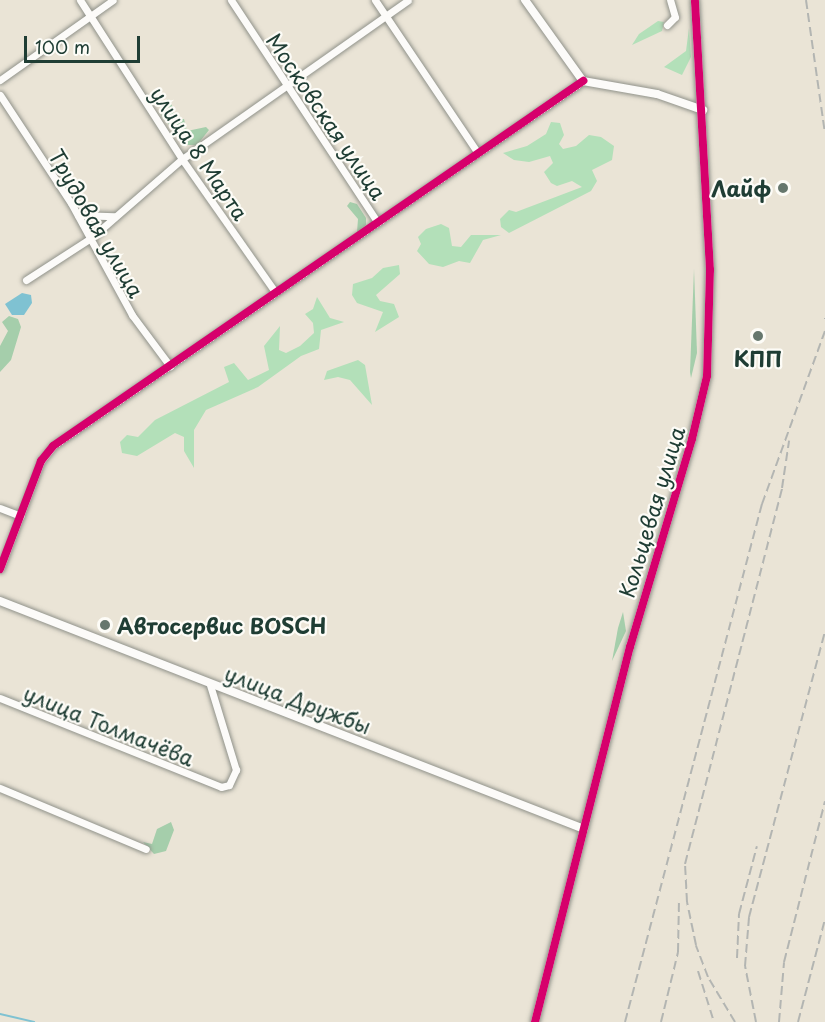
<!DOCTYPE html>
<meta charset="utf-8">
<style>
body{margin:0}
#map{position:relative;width:825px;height:1022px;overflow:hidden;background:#eae4d6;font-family:"Playpen Sans",sans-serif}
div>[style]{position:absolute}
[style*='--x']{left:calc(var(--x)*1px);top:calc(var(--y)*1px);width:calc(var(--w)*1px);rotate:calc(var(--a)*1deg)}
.green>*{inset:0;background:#b3e0b9}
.forest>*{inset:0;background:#a5ceab}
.water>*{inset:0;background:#7fc2d2}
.stream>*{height:2px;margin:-1px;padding:0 1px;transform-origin:1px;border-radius:1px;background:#7fc2d2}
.roads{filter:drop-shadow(0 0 2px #90928a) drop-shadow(0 0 2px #90928a)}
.minor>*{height:7px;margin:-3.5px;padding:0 3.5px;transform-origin:3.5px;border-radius:3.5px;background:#fcfbf9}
.tertiary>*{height:8px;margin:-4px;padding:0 4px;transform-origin:4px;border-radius:4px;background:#fcfbf9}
.rail>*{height:2px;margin-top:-1px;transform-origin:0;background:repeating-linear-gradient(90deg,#b3b5b2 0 9px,transparent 0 13.5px)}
.cycleway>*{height:8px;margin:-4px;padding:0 4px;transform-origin:4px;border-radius:4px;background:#d6006c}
.dots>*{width:16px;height:16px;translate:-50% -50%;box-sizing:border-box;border:3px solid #fdfcf7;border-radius:50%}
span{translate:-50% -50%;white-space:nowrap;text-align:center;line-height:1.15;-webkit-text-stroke:4.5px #fdfcf7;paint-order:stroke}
.street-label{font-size:21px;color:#1f3d34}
.poi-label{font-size:21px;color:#1f3d34;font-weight:700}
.right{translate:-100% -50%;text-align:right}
.left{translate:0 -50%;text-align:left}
.scale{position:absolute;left:24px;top:36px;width:116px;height:27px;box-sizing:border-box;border:3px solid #1f3d34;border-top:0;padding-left:8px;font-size:18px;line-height:21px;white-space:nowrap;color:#1f3d34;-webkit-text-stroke:4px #fdfcf7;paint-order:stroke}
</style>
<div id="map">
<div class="green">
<div style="clip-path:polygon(658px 21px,664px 22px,662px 31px,632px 45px,639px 34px)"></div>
<div style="clip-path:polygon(689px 28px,691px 57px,682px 75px,664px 67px,686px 51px)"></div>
<div style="clip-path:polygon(551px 122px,560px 123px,564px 135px,559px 144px,563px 149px,576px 146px,589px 135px,601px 137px,614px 146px,612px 160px,592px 170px,597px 181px,591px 191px,509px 233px,501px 227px,500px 219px,509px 210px,516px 212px,582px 187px,572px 181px,557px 186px,551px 183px,544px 172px,553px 163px,550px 156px,529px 162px,514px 160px,503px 153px,527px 146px,546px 134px)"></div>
<div style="clip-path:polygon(441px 224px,449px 228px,452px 246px,461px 247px,471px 235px,501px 235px,483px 240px,470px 263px,459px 261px,443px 267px,429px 264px,417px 251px,421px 244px,418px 237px,426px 229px)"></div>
<div style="clip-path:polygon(399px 265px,400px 274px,376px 295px,380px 301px,394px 304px,399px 317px,375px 332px,383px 312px,357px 303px,352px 295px,353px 284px,372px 278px,383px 268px)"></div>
<div style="clip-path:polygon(317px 297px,330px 318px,344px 322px,321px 330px,319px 349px,301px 356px,258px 387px,206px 410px,194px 430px,194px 468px,184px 451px,184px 437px,175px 433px,137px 456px,122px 453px,120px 442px,127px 435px,138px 437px,155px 420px,229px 382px,224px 367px,234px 363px,248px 380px,269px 370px,264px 346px,280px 326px,279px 350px,286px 353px,300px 346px,314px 333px,313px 323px,305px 314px,313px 309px)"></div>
<div style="clip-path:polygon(358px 360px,365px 365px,372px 405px,350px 380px,338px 377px,324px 380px,327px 371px)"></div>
</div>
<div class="forest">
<div style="clip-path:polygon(168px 99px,174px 109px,173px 119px,184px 119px,187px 131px,206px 127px,209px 130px,197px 145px,187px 145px,162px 117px,160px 109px)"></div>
<div style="clip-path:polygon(350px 202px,357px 204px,366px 218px,366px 225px,357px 232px,358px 219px,347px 206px)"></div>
<div style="clip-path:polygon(694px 269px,697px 353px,691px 378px,690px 372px)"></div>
<div style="clip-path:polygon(9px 316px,18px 319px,21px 327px,11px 360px,0 372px,0 346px,8px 331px,2px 322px)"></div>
<div style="clip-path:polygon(623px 612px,626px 631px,612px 661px,618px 628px)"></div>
<div style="clip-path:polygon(171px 822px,174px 830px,166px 851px,154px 854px,143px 842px,152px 844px,157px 829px)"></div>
</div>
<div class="water">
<div style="clip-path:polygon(22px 293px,31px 295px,32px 303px,24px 315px,12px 315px,5px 304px)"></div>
</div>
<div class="stream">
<div style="--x:0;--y:1014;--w:35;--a:13"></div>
</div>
<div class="roads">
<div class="minor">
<div style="--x:80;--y:0;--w:189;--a:57.3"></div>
<div style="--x:182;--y:159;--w:162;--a:55"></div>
<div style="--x:231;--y:0;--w:263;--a:56.6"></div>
<div style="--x:375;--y:0;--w:183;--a:56.1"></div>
<div style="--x:667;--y:25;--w:11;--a:-45"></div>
<div style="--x:675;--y:17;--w:18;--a:-106"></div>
<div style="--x:0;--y:80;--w:138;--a:-35.3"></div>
<div style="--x:0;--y:95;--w:129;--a:56.7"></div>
<div style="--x:71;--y:203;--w:128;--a:61.4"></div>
<div style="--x:132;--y:315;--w:64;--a:53.3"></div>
<div style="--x:78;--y:215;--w:36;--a:2"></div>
<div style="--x:26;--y:280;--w:77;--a:-32.9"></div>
<div style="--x:91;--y:238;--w:121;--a:-41"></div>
<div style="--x:182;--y:159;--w:276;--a:-35.1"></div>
<div style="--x:0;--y:508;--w:22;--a:21"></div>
<div style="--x:0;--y:569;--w:116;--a:-69.2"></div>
<div style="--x:41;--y:461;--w:19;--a:-51"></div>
<div style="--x:53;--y:446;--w:644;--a:-34.55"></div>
<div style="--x:0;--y:698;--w:238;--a:21.9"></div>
<div style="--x:221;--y:787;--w:8;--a:-14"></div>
<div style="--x:229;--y:785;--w:17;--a:-65"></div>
<div style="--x:236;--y:770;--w:89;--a:-107"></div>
<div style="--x:0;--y:788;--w:158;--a:22.7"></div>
</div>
<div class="tertiary">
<div style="--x:525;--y:0;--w:100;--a:54.4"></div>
<div style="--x:583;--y:81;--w:75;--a:10"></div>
<div style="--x:657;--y:94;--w:49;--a:19.2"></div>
<div style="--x:0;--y:601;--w:627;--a:21.33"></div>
<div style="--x:535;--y:1022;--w:387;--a:-75.8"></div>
<div style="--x:630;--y:647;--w:217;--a:-73.4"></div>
<div style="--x:692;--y:439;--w:65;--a:-76.6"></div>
<div style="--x:707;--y:376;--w:106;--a:-88.4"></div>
<div style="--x:710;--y:270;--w:270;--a:-93.2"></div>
</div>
</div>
<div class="rail">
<div style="--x:806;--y:0;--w:134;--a:81.9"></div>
<div style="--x:825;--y:319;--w:1;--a:-90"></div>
<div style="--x:737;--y:958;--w:44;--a:-87.4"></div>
<div style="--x:739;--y:914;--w:70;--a:-75.2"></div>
<div style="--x:698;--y:971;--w:53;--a:72.6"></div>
<div style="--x:625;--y:1022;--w:536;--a:-75.19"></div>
<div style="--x:762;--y:504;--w:184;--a:-70"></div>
<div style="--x:661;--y:1022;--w:72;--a:-76.3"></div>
<div style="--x:678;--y:952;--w:50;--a:-88.9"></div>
<div style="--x:735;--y:1022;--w:52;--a:-121"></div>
<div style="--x:708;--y:977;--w:34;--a:-111"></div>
<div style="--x:696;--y:945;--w:44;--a:-101.8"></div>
<div style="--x:687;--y:902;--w:38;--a:-93"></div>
<div style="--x:685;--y:864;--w:388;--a:-75.5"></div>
<div style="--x:782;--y:488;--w:48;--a:-81.5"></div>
<div style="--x:756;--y:1022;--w:57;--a:-101.1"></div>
<div style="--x:745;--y:966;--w:49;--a:-85.3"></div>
<div style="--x:749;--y:917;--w:296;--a:-75.1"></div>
<div style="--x:779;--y:1022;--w:60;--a:-85.2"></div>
<div style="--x:784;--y:962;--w:166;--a:-75.7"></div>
<div style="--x:798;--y:1022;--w:106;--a:-75.3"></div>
</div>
<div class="cycleway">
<div style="--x:0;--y:569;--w:116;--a:-69.2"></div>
<div style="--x:41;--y:461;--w:19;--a:-51"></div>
<div style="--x:53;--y:446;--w:644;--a:-34.55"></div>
<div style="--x:535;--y:1022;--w:387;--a:-75.8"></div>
<div style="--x:630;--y:647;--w:217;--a:-73.4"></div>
<div style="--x:692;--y:439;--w:65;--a:-76.6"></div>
<div style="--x:707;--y:376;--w:106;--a:-88.4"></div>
<div style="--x:710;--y:270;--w:270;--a:-93.2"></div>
</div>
<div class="dots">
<div style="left:783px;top:188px;background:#66776d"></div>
<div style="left:758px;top:336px;background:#66776d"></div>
<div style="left:105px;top:625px;background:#66776d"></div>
</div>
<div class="street-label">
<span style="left:327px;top:116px;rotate:56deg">Московская улица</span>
<span style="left:200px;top:153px;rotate:56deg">улица 8 Марта</span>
<span style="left:97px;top:223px;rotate:60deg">Трудовая улица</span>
<span style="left:651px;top:512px;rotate:-73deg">Кольцевая улица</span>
<span style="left:298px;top:699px;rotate:21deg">улица Дружбы</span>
<span style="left:109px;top:725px;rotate:22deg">улица Толмачёва</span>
</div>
<div class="poi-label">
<span class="right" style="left:771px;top:188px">Лайф</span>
<span style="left:758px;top:358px">КПП</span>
<span class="left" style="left:117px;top:625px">Автосервис BOSCH</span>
</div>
<div class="scale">100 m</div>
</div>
